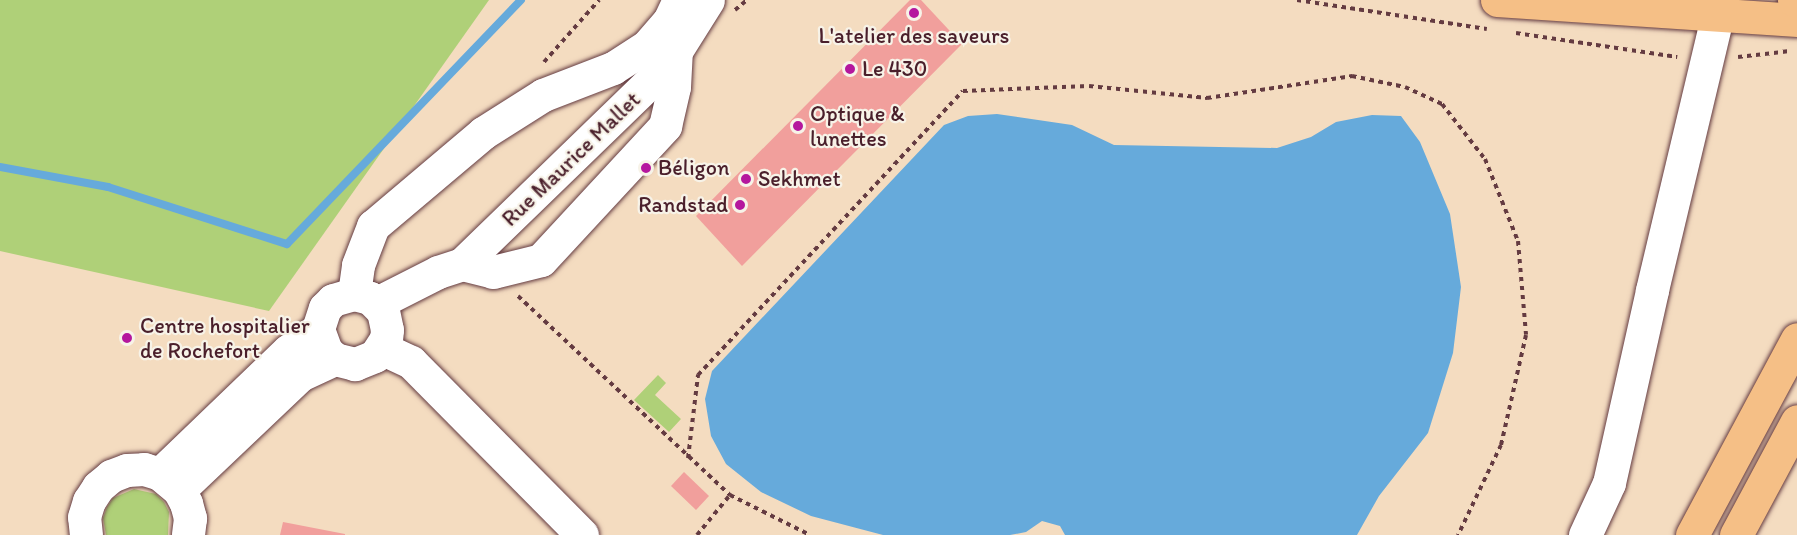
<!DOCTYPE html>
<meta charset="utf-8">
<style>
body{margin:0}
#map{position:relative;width:1797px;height:535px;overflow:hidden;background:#f4dcc0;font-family:Itim,sans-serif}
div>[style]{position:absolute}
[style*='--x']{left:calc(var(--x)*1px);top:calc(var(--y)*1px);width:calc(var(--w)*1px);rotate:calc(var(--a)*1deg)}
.green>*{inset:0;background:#afd078}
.water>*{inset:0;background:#66aadb}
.stream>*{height:8px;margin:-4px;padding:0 4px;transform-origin:4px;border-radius:4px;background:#66aadb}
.building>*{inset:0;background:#f19f9c}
.path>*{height:4px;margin-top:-2px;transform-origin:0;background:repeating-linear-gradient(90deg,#643b41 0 4.5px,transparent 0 9px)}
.roads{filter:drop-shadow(0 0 2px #643b41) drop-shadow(0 0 2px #643b41)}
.minor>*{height:33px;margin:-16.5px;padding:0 16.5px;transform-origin:16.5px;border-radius:16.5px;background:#fff}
.major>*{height:33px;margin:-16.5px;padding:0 16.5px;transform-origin:16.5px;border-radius:16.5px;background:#f5bf86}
.highway>*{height:33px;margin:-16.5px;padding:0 16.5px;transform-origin:16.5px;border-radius:16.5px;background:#f5bf86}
.dots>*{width:16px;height:16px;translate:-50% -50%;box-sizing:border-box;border:3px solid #f7f3e8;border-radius:50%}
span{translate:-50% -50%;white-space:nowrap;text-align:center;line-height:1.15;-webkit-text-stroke:4.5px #f7f3e8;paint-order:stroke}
.poi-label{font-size:22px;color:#4a1f2b}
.left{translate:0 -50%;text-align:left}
.right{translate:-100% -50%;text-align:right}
.street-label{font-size:22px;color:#4a1f2b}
</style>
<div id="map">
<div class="green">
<div style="clip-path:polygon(0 0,489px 0,269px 311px,0 251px)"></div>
<div style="clip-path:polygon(658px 375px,666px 383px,655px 395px,681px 419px,669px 432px,634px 400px)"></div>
<div style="clip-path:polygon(134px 489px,156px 494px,164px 502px,169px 512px,168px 535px,106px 535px,103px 518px,107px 507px,113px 498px)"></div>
</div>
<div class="water">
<div style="clip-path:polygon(997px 114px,1072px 125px,1114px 145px,1277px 148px,1311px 137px,1336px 122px,1372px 115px,1401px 116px,1420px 142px,1450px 214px,1461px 287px,1453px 353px,1428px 433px,1379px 496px,1357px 535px,1065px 535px,1060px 526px,1042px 521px,1026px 532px,1010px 535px,883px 535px,811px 516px,761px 492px,726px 464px,711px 436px,705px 399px,712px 371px,944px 125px,968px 116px)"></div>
</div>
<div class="stream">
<div style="--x:0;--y:167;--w:110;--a:10.5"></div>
<div style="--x:108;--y:187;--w:188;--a:17.7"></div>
<div style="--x:287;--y:244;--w:338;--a:-46.2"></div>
</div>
<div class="building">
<div style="clip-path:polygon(910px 0,921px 0,962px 44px,742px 266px,696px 216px)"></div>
<div style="clip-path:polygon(684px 472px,709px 496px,696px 510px,671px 486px)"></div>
<div style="clip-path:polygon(283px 522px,345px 534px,345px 535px,280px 535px)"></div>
</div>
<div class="path">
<div style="--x:1297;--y:0;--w:192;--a:8.7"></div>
<div style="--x:735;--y:10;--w:16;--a:-40"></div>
<div style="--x:1516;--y:33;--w:163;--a:8.5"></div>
<div style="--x:1738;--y:57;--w:52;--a:-6.6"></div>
<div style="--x:544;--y:62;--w:83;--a:-48.4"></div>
<div style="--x:518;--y:296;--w:291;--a:43.2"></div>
<div style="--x:730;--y:495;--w:89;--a:26.6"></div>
<div style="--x:688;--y:458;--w:84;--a:-83.1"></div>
<div style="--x:698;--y:375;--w:388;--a:-47"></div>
<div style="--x:963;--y:91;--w:126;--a:-2.3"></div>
<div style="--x:1089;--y:86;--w:119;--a:5.8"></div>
<div style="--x:1207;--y:98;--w:147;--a:-8.6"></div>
<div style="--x:1352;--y:76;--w:54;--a:11.7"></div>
<div style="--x:1405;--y:87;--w:41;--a:24.7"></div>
<div style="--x:1442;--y:104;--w:70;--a:52"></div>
<div style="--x:1485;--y:159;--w:88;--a:68.1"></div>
<div style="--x:1518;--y:241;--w:94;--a:85.1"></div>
<div style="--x:1526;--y:335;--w:113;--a:102.8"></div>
<div style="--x:1501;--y:445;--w:100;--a:115.5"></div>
<div style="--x:697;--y:535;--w:52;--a:-50.5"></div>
</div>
<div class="roads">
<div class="minor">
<div style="--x:462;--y:264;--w:263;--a:-44.1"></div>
<div style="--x:651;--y:81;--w:39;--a:-50"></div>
<div style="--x:354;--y:294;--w:29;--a:-82"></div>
<div style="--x:358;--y:265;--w:42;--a:-69"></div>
<div style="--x:373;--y:226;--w:144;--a:-40.2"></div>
<div style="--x:483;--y:133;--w:71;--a:-32.3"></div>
<div style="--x:543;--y:95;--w:75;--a:-21.1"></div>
<div style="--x:613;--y:68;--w:40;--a:-32.9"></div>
<div style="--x:647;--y:46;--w:33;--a:-49"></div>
<div style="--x:669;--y:21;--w:23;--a:-65"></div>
<div style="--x:377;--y:303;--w:68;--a:-26.9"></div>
<div style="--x:438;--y:272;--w:25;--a:-18"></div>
<div style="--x:462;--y:264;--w:32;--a:14"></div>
<div style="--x:493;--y:272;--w:49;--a:-14"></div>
<div style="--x:541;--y:260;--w:183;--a:-47.2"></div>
<div style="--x:665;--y:126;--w:40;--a:-77"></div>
<div style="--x:674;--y:87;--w:36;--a:-87"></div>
<div style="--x:676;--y:51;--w:60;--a:-57.9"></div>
<div style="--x:381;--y:348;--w:33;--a:25"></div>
<div style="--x:411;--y:362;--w:243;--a:45.3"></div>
<div style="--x:160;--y:474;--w:178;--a:-43.9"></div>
<div style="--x:288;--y:351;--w:37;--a:-36"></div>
<div style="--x:318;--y:329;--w:22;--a:-72"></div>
<div style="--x:325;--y:308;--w:11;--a:-45"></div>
<div style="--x:333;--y:300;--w:22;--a:-16"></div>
<div style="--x:354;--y:294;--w:16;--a:14"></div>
<div style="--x:370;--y:298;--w:18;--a:45"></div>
<div style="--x:383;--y:311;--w:19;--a:78"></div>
<div style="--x:387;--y:330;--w:9;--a:96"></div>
<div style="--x:386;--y:339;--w:20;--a:123"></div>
<div style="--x:375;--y:356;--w:22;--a:158"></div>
<div style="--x:355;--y:364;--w:21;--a:-166"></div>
<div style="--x:335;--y:359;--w:12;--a:-138"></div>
<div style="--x:326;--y:351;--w:23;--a:-110"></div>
<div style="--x:179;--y:490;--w:167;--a:-43.5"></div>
<div style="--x:300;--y:375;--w:38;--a:-25"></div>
<div style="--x:86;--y:535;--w:18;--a:-96"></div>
<div style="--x:84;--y:517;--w:17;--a:-73"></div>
<div style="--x:89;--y:501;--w:17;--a:-57"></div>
<div style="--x:98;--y:487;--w:17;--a:-40"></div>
<div style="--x:111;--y:476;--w:17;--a:-21"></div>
<div style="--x:127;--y:470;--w:17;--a:-3"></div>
<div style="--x:144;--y:469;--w:17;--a:17"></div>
<div style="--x:160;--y:474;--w:25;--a:40"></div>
<div style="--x:179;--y:490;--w:15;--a:62"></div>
<div style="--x:186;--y:503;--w:16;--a:75"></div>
<div style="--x:190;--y:518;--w:17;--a:97"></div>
<div style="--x:1585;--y:535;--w:57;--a:-65.2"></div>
<div style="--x:1609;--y:483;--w:198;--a:-77.4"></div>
<div style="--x:1652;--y:290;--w:284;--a:-76.6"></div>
</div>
<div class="major">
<div style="--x:1497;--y:0;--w:301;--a:3.8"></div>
</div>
<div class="highway">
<div style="--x:1794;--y:0;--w:3;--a:18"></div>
<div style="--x:1692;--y:535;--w:222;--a:-61.8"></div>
<div style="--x:1736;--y:535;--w:129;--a:-61.8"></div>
</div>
</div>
<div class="dots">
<div style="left:914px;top:13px;background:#b5179e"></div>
<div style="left:850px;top:69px;background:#b5179e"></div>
<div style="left:798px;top:126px;background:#b5179e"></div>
<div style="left:646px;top:168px;background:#b5179e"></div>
<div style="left:746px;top:179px;background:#b5179e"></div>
<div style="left:740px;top:205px;background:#b5179e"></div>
<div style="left:127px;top:338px;background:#b5179e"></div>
</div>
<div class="poi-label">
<span style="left:914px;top:36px">L'atelier des saveurs</span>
<span class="left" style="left:862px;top:69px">Le 430</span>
<span class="left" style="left:810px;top:126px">Optique &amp;<br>lunettes</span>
<span class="left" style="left:658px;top:168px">Béligon</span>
<span class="left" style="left:758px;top:179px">Sekhmet</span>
<span class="right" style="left:728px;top:205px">Randstad</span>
<span class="left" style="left:140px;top:338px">Centre hospitalier<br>de Rochefort</span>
</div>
<div class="street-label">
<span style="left:571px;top:159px;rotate:-44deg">Rue Maurice Mallet</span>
</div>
</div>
